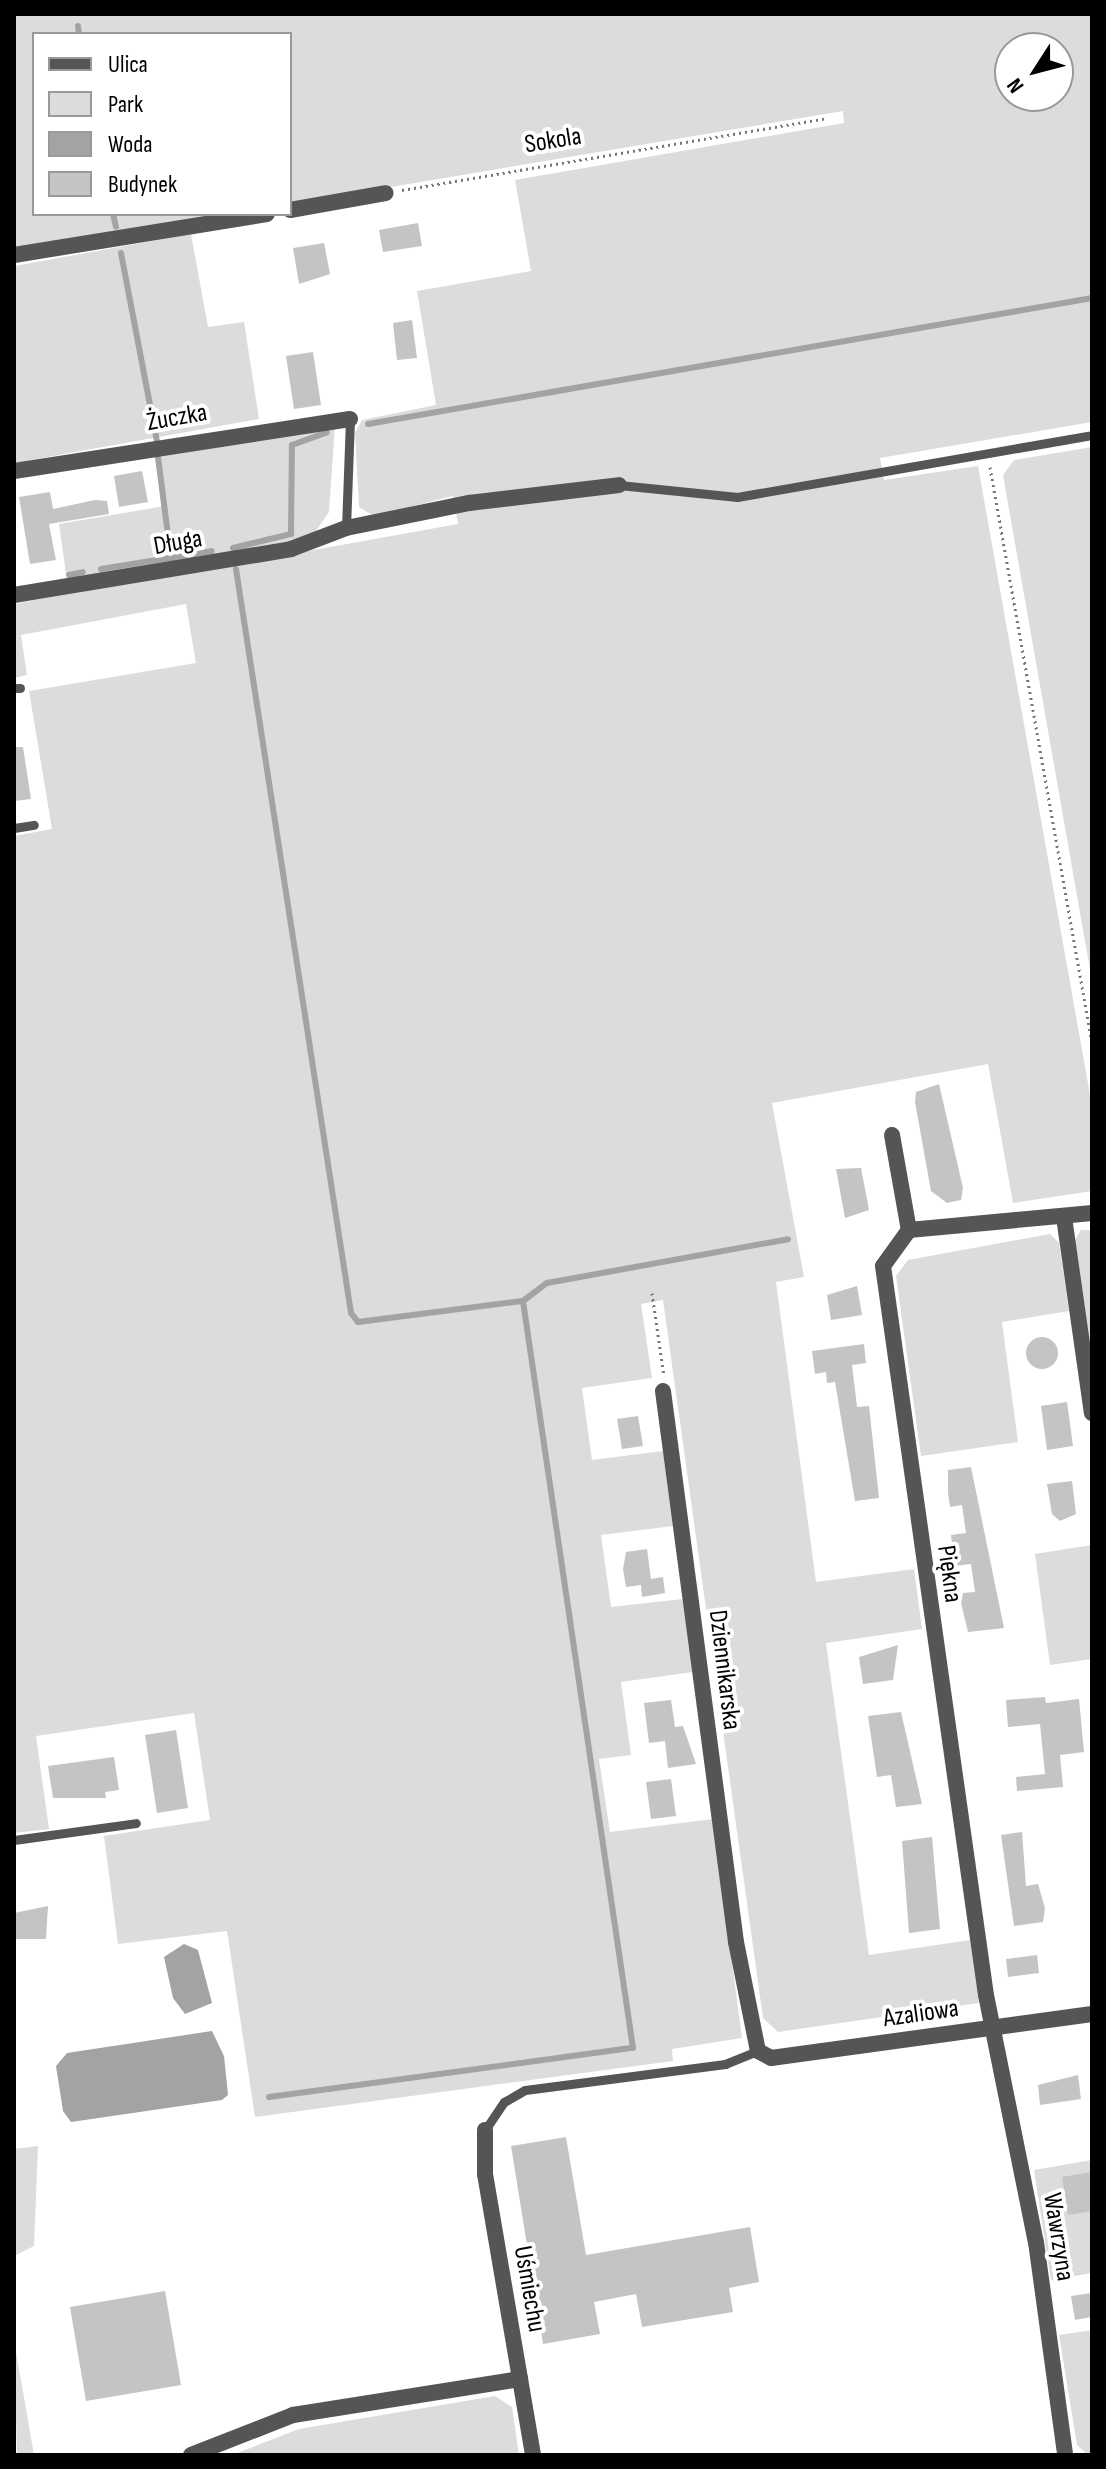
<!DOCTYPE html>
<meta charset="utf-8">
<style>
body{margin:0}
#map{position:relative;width:1106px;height:2469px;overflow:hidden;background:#fff;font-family:"Sofia Sans Condensed",sans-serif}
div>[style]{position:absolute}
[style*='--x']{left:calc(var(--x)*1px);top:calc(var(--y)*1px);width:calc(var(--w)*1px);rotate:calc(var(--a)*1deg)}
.green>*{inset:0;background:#dcdcdc}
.water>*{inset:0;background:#a3a3a3}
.stream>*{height:6px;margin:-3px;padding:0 3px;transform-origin:3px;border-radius:3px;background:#a3a3a3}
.building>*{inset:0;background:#c4c4c4}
.round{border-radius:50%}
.path>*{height:3px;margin-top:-1.5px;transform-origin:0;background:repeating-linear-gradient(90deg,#777 0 2px,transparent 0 6px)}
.lane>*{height:9px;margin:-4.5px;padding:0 4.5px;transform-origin:4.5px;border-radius:4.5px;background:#555}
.street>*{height:16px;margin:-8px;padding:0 8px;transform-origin:8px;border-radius:8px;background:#555}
span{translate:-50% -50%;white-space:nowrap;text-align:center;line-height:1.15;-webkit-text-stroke:8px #fff;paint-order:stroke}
.street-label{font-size:26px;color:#000}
.frame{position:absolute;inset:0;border:16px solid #000;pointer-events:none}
.legend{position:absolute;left:32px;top:32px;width:260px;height:184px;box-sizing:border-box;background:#fff;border:2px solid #999;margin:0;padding:10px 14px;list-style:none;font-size:24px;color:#000}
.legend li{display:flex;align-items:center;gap:16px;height:40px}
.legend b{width:40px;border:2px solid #999}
.north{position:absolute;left:994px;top:32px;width:80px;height:80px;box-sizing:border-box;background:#fff;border:2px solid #999;border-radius:50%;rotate:234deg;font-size:22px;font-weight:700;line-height:32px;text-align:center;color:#000}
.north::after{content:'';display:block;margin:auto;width:28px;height:36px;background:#000;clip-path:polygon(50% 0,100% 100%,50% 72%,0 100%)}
</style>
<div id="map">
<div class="green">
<div style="clip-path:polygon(evenodd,14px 14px,1092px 14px,1092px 422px,880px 458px,884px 480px,978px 466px,1092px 1106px,1092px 1191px,1013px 1203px,988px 1064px,772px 1103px,804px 1277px,776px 1282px,816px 1582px,914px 1569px,922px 1629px,826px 1643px,869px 1955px,970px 1940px,979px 2003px,778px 2032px,763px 2018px,663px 1300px,641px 1304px,652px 1378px,582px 1388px,592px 1460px,663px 1451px,673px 1526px,601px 1535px,611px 1607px,683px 1599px,693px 1672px,621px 1682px,631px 1755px,599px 1759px,610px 1832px,713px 1819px,742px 2038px,672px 2049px,673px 2061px,255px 2117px,227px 1931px,118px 1944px,104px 1836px,210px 1820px,194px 1713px,36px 1736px,49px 1829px,14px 1833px,14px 836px,52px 829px,29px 691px,196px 663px,186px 604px,21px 635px,27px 675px,14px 678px,14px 604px,458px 524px,453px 496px,374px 516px,359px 507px,355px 433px,362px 420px,436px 405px,417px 291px,531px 271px,515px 180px,844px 123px,843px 111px,290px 204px,290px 34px,34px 34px,34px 214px,231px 214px,14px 250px,14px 14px,1010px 48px,1058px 48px,1058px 96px,1010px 96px,1010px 48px)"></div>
<div style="clip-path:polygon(191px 234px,208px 327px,244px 322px,259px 419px,14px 463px,14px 266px)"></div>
<div style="clip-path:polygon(335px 425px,329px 512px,316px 531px,294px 543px,67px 581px,59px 524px,165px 506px,158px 453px)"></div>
<div style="clip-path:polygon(1092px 447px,1092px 981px,1003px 475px,1014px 460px)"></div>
<div style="clip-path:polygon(1081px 1230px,1092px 1230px,1092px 1359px,1075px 1240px)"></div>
<div style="clip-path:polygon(1050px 1234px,1059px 1243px,1069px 1311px,1002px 1322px,1018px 1442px,921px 1456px,896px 1276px,908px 1260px)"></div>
<div style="clip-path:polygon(1092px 1545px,1092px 1659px,1050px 1665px,1035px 1554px)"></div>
<div style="clip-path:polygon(38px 2146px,34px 2246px,14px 2256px,14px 2149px)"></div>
<div style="clip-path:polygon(1092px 2160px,1092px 2273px,1051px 2280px,1034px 2170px)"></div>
<div style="clip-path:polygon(1092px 2330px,1092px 2455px,1088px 2455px,1077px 2445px,1059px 2335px)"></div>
<div style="clip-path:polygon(14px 2340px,34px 2455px,17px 2455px)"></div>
<div style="clip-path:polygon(495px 2396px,512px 2407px,519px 2455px,232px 2455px,299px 2429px)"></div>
</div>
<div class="water">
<div style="clip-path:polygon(184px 1944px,198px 1950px,212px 2003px,185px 2014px,173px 1998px,164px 1957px)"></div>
<div style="clip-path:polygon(212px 2031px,224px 2056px,228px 2095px,222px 2100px,71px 2122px,63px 2111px,56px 2066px,67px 2053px)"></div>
</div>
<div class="stream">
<div style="--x:78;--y:26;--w:8;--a:83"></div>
<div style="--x:113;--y:214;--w:13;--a:77"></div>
<div style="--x:121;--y:253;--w:191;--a:79.2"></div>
<div style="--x:368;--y:424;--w:735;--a:-9.87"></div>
<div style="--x:158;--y:457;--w:103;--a:82.7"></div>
<div style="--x:233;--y:548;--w:60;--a:-13.6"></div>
<div style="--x:291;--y:534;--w:89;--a:-89.4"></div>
<div style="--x:292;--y:445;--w:37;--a:-20"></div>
<div style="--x:101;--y:569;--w:112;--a:-9.2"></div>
<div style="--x:236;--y:569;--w:753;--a:81.21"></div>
<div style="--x:351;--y:1313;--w:11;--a:52"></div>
<div style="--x:358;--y:1322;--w:166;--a:-7.3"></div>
<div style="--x:69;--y:575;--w:14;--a:-12"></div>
<div style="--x:523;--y:1301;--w:30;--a:-37"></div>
<div style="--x:547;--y:1283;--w:245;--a:-10.3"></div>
<div style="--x:269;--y:2097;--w:367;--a:-7.7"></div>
<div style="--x:633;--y:2048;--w:755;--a:-98.38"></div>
</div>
<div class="building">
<div style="clip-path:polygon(418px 223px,422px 246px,383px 252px,379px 230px)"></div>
<div style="clip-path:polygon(324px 243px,330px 274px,299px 284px,293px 248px)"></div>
<div style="clip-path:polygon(412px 320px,417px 358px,397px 360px,393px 323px)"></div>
<div style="clip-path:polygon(313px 352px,321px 405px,294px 409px,286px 356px)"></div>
<div style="clip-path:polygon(142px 471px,148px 502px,119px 507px,114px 476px)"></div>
<div style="clip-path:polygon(50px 492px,53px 509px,95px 500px,107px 501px,109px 514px,49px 524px,56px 560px,30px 564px,19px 497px)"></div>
<div style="clip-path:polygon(14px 747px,23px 747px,31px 799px,14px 801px)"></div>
<div style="clip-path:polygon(939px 1084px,963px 1188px,961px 1200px,947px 1203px,931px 1191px,915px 1102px,916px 1092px)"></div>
<div style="clip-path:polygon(861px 1168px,869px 1210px,845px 1218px,836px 1169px)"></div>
<div style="clip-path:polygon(857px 1286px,862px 1315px,831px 1320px,827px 1295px)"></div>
<div class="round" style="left:1026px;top:1337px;width:32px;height:32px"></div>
<div style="clip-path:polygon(864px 1344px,866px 1363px,852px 1365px,857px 1407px,869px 1406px,879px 1498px,855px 1501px,835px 1382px,827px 1383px,826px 1372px,815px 1374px,812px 1351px)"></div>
<div style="clip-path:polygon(1067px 1402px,1073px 1446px,1047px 1450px,1041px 1406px)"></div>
<div style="clip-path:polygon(638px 1416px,643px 1446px,622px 1449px,617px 1419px)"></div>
<div style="clip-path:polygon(971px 1467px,1004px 1628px,968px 1632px,961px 1603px,963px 1593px,975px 1592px,971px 1564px,955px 1566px,951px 1535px,966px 1533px,962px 1505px,950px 1507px,948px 1493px,948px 1470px)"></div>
<div style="clip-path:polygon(1072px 1481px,1076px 1514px,1060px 1521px,1052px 1514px,1047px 1484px)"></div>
<div style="clip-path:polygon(647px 1549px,651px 1579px,663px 1577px,665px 1593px,642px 1597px,641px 1585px,626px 1587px,623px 1569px,626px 1552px)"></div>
<div style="clip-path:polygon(898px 1645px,893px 1680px,863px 1684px,859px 1657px)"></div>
<div style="clip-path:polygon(1045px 1697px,1046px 1703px,1079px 1699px,1084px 1752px,1060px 1755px,1063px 1787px,1017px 1791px,1016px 1777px,1045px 1774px,1040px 1724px,1008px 1727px,1006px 1700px)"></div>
<div style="clip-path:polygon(671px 1700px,675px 1727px,683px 1726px,696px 1764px,668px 1768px,665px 1741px,649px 1743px,644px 1703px)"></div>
<div style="clip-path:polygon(901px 1712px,922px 1804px,896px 1807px,891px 1775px,877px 1777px,868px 1716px)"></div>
<div style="clip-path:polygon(176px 1730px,188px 1808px,157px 1813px,145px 1735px)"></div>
<div style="clip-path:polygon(114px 1757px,119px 1790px,105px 1792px,106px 1798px,53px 1798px,48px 1766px)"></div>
<div style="clip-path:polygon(671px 1779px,676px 1816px,651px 1819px,646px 1782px)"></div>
<div style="clip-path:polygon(1022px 1832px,1026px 1886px,1038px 1884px,1045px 1908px,1043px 1922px,1014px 1926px,1001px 1835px)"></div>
<div style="clip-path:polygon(932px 1837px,940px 1929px,909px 1933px,902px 1841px)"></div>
<div style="clip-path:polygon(48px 1906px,46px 1939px,14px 1939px,14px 1913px)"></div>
<div style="clip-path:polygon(1037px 1955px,1039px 1973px,1008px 1977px,1006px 1959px)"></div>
<div style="clip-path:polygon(1078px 2075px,1081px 2099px,1040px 2105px,1038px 2085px)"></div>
<div style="clip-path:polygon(566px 2137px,586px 2255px,750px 2227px,759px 2282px,729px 2288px,733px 2312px,642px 2327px,636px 2294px,594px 2302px,600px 2334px,543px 2344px,511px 2146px)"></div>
<div style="clip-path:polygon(1092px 2172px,1092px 2211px,1068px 2215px,1062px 2177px)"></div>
<div style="clip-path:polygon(165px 2291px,181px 2385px,86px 2401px,70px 2307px)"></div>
<div style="clip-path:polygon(1092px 2293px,1092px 2317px,1075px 2320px,1071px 2296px)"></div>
</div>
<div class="path">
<div style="--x:402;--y:190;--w:428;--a:-9.6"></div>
<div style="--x:990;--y:467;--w:585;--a:79.96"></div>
<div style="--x:652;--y:1293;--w:84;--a:81.8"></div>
</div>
<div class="lane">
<div style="--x:619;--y:485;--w:119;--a:5.8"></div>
<div style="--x:737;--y:497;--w:360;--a:-9.9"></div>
<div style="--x:346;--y:528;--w:109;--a:-87.9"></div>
<div style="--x:14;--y:688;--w:6;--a:0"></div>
<div style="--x:14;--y:828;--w:20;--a:-9"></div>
<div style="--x:14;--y:1840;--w:123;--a:-7.9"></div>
<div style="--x:485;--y:2130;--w:34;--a:-56"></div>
<div style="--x:504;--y:2102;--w:24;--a:-30"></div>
<div style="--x:525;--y:2090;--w:202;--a:-7.4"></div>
<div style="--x:725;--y:2064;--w:35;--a:-22"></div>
</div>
<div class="street">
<div style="--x:290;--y:210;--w:97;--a:-10"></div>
<div style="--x:14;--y:255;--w:256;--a:-9.2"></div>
<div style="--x:14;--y:471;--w:340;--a:-8.8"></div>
<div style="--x:14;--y:595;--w:281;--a:-9.4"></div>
<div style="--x:291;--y:549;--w:59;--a:-20.9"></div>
<div style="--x:346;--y:528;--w:126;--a:-11.5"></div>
<div style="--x:469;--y:503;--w:151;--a:-6.8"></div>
<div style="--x:892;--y:1135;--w:97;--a:79.9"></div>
<div style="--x:1064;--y:1217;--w:198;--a:81.9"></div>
<div style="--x:909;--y:1230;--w:44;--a:125.8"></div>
<div style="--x:883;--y:1266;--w:736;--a:81.96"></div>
<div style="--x:986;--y:1995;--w:252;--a:78.6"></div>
<div style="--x:1036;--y:2242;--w:215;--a:82.2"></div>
<div style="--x:909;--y:1230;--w:184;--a:-5.3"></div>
<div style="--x:663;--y:1391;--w:556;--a:82.45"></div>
<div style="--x:736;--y:1942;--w:111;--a:78.6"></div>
<div style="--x:758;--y:2051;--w:15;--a:28"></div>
<div style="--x:771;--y:2058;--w:324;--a:-7.8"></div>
<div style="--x:485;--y:2130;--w:44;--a:90"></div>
<div style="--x:485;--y:2174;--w:285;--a:80.3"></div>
<div style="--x:191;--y:2455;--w:110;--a:-21.4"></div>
<div style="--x:293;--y:2415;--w:230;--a:-9"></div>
</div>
<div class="street-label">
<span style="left:553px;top:141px;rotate:-9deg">Sokola</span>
<span style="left:177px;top:418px;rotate:-10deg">Żuczka</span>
<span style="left:178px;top:543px;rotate:-10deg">Długa</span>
<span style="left:949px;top:1574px;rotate:82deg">Piękna</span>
<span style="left:724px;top:1670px;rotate:83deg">Dziennikarska</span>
<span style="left:921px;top:2014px;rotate:-8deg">Azaliowa</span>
<span style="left:1058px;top:2237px;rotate:81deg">Wawrzyna</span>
<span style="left:529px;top:2289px;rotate:80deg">Uśmiechu</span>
</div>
<div class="frame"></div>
<ul class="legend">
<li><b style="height:10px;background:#555"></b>Ulica</li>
<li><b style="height:22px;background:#dcdcdc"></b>Park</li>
<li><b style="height:22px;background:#a3a3a3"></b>Woda</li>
<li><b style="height:22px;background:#c4c4c4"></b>Budynek</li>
</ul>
<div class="north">N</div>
</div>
